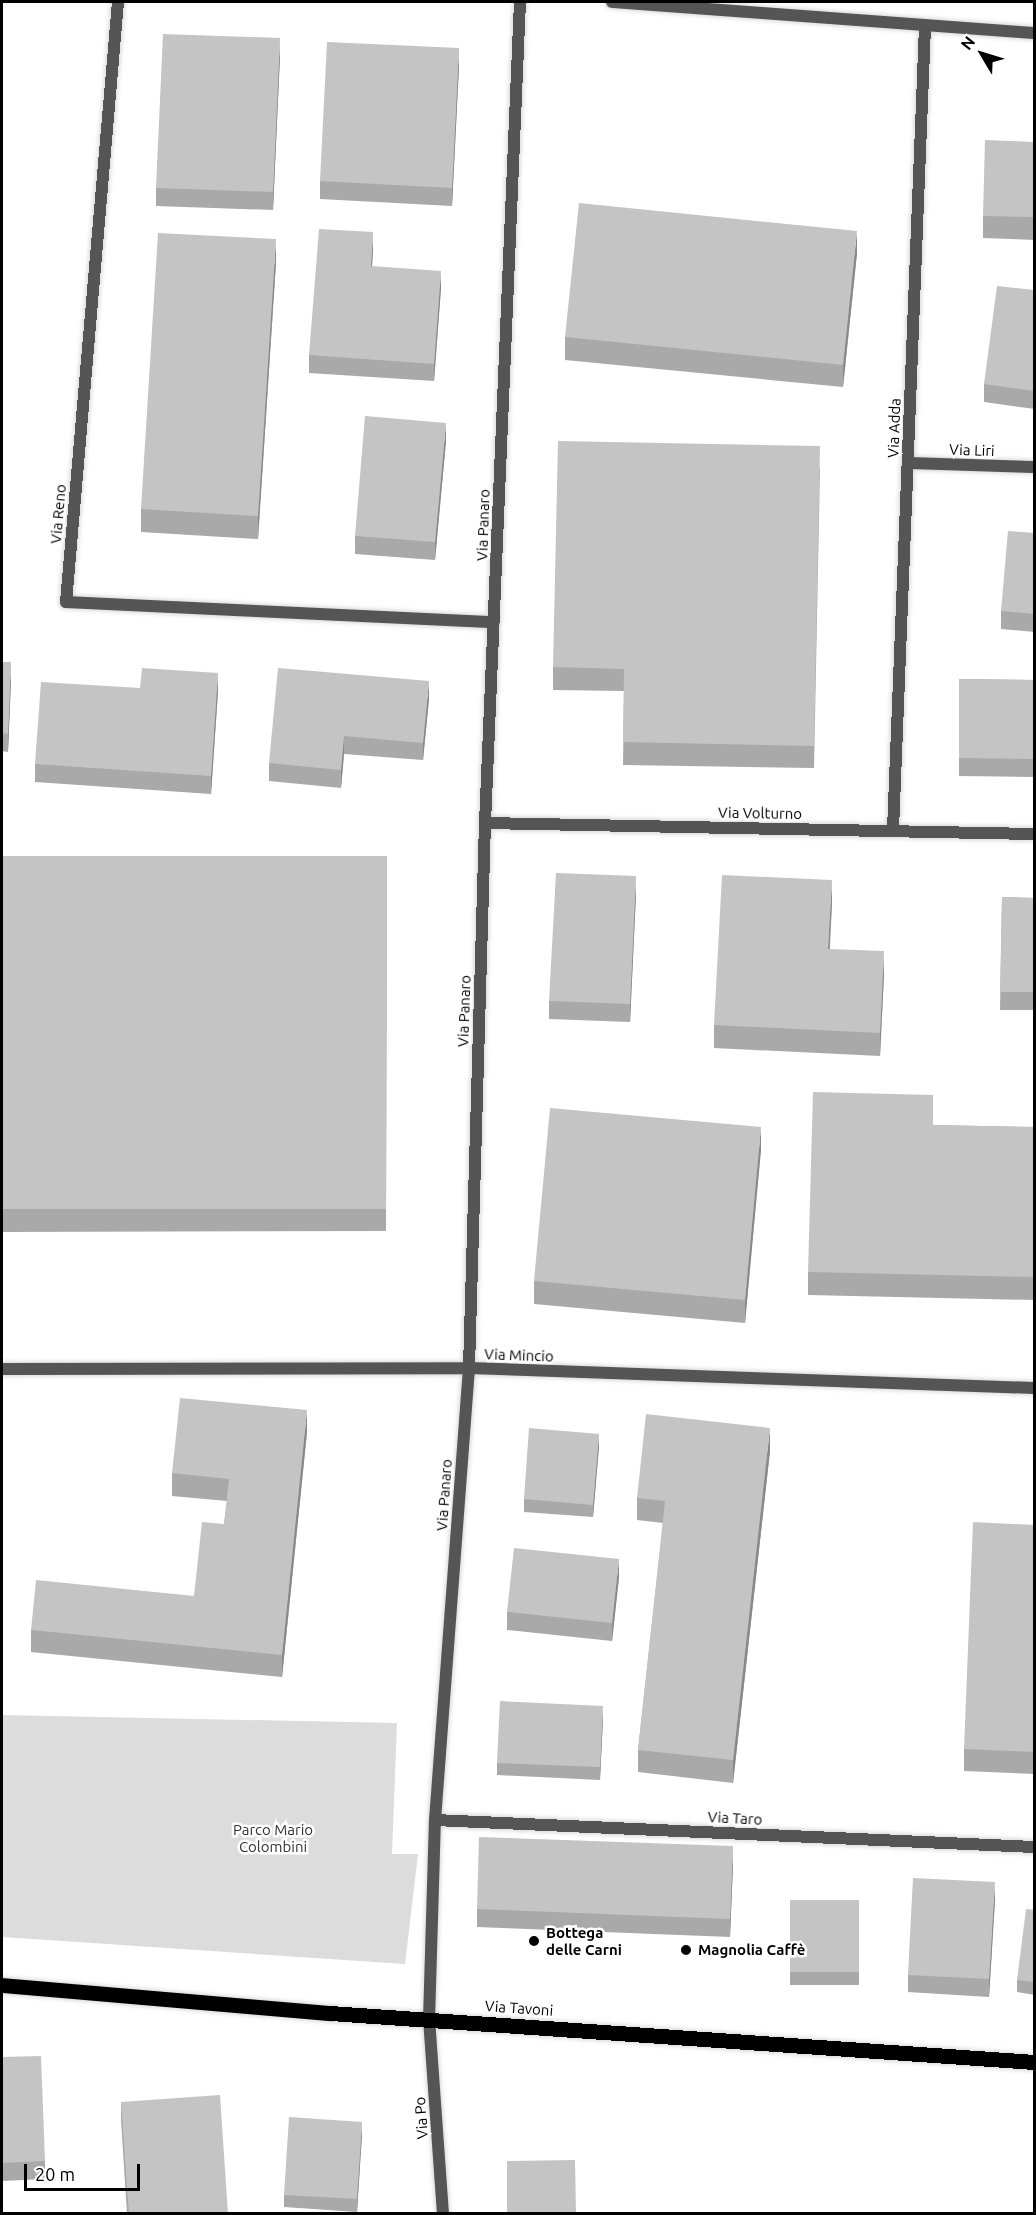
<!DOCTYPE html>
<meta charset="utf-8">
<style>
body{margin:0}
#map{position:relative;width:1036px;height:2215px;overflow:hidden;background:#fff;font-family:Ubuntu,sans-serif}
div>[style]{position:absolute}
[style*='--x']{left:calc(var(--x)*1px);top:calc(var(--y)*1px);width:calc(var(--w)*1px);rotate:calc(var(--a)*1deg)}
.green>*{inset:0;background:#dcdcdc}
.roads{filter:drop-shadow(0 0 2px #dbdbdb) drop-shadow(0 0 2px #dbdbdb)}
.minor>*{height:12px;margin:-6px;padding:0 6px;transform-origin:6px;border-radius:6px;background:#555}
.primary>*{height:15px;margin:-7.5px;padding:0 7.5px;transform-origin:7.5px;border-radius:7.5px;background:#000}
.wall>*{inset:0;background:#a9a9a9}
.shaded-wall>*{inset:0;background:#898989}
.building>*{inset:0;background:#c4c4c4}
.dots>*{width:16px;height:16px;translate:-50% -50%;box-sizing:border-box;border:3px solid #fff;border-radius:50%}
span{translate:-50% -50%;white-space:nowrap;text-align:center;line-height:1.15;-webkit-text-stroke:5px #fff;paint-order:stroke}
.street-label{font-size:15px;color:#000}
.park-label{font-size:15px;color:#333}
.poi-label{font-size:15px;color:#000;font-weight:700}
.left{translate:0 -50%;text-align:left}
.frame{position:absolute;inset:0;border:3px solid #000;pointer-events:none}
.north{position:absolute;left:952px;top:24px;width:60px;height:60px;-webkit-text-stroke:4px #fff;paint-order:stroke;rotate:308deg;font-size:16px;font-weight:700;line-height:24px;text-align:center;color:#000}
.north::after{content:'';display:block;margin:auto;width:21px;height:27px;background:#000;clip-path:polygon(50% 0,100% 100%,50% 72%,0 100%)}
.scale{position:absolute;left:24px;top:2164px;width:116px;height:27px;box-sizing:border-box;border:3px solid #000;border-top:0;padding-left:8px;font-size:18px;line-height:21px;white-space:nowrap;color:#000;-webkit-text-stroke:4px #fff;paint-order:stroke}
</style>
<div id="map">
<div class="green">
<div style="clip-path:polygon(2px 1715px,397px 1723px,392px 1854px,418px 1854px,405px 1964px,2px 1937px)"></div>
</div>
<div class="roads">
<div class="minor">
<div style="--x:118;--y:2;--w:602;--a:94.95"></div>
<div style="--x:66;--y:602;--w:428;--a:2.7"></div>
<div style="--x:612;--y:2;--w:423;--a:4.2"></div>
<div style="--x:908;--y:463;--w:126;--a:1.8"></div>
<div style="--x:485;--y:823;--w:549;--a:1.15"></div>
<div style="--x:893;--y:830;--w:805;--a:-87.72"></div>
<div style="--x:2;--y:1369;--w:467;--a:-0.1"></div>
<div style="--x:469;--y:1368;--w:565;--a:2.03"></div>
<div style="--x:435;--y:1820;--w:600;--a:2.58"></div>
<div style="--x:443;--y:2214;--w:195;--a:-94.1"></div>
<div style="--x:429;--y:2020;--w:200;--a:-88.3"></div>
<div style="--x:435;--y:1820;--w:453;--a:-85.7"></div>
<div style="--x:469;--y:1368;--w:545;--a:-88.32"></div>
<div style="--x:485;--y:823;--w:822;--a:-87.56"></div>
</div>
<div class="primary">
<div style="--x:2;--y:1985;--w:329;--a:4.9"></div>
<div style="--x:330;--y:2013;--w:706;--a:3.98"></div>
</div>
</div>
<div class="wall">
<div style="clip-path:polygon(280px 56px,273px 210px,156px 206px,156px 188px)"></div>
<div style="clip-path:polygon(459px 66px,452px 206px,320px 199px,320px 181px)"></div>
<div style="clip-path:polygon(1035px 142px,1035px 240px,983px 238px,983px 216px)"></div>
<div style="clip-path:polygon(373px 250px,372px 266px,441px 288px,434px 381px,309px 373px,309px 355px)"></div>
<div style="clip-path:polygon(857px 253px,843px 387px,565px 360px,565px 337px)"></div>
<div style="clip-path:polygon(276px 262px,258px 539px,141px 532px,141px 509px)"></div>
<div style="clip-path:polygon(1035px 290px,1035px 409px,984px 402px,984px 384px)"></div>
<div style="clip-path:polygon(446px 441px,435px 560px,355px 554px,355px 536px)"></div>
<div style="clip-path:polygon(820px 468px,814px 768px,623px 765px,624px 691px,553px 690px,553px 667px)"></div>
<div style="clip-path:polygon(1035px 533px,1035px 632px,1001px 629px,1001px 611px)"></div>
<div style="clip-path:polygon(2px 662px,11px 680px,8px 752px,2px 751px)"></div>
<div style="clip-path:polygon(959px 679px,1035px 680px,1035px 777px,959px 776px)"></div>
<div style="clip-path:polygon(140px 688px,218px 691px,211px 794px,35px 782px,35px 764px)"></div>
<div style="clip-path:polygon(429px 699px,423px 760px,344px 754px,341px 788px,269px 781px,269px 763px)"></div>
<div style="clip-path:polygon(2px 856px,387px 856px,386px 1231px,2px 1232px)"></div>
<div style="clip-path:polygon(636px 894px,630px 1022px,549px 1019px,549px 1001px)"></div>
<div style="clip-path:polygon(1002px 897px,1035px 898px,1035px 1010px,1000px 1010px)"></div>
<div style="clip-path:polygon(832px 902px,830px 949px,884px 974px,880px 1056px,714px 1048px,714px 1025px)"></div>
<div style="clip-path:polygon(933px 1125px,1035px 1127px,1035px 1300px,808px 1295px,808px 1272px)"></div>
<div style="clip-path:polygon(761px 1149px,745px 1323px,534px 1304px,534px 1281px)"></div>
<div style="clip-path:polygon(307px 1432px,282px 1677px,31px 1652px,31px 1630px,194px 1596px,224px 1524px,227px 1501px,172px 1496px,172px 1473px)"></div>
<div style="clip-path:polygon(599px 1446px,593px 1517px,524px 1512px,524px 1499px)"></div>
<div style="clip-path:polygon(770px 1451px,733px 1783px,638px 1772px,638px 1750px,663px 1523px,637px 1520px,637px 1498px)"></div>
<div style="clip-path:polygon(1035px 1525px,1035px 1774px,964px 1771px,964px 1749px)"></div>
<div style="clip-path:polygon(619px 1577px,612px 1641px,507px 1630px,507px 1612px)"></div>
<div style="clip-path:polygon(603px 1718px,600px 1780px,497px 1775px,497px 1763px)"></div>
<div style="clip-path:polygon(733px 1864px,730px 1937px,477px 1927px,477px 1909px)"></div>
<div style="clip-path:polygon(790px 1900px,859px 1900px,859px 1985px,790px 1985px)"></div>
<div style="clip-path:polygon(995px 1900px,989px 1997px,908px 1992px,908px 1975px)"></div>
<div style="clip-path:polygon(1035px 1910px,1035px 1995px,1017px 1992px,1017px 1980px)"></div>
<div style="clip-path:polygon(2px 2057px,45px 2161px,45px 2179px,2px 2181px)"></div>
<div style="clip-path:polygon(121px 2102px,228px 2214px,127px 2214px,121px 2120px)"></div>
<div style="clip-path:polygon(362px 2134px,357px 2212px,284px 2207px,284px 2195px)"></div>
</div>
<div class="shaded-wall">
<div style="clip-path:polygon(280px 38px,280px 56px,273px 210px,273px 192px)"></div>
<div style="clip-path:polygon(459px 48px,459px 66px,452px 206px,452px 188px)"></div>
<div style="clip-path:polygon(857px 231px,857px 253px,843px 387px,843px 365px)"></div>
<div style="clip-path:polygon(373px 232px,373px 250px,371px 284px,371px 266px)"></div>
<div style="clip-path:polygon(276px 239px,276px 262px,258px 539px,258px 516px)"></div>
<div style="clip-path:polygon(441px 271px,441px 288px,434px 381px,434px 364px)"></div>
<div style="clip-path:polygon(446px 423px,446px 441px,435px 560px,435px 542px)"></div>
<div style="clip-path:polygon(11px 662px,11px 680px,8px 752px,8px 734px)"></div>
<div style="clip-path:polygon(218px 673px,218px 691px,211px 794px,211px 776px)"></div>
<div style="clip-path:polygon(429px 681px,429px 699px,423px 760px,423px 743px)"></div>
<div style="clip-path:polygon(344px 736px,344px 754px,341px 788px,341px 770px)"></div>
<div style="clip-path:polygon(636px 876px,636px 894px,630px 1022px,630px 1004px)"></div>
<div style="clip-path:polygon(832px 880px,832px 902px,828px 971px,828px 949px)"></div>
<div style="clip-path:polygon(884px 951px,884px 974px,880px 1056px,880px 1033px)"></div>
<div style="clip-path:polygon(761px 1127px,761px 1149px,745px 1323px,745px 1300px)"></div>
<div style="clip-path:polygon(307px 1410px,307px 1432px,282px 1677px,282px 1655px)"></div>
<div style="clip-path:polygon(770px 1428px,770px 1451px,733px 1783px,733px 1760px)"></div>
<div style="clip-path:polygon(599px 1434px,599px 1446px,593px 1517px,593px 1505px)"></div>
<div style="clip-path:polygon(619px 1559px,619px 1577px,612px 1641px,612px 1623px)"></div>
<div style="clip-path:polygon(2px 1575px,3px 1575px,3px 1592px,2px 1593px)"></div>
<div style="clip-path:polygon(603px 1706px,603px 1718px,600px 1780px,600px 1767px)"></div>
<div style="clip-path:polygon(733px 1846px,733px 1864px,730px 1937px,730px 1919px)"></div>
<div style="clip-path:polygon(995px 1882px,995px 1900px,989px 1997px,989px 1979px)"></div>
<div style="clip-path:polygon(362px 2122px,362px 2134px,357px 2212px,357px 2199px)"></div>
</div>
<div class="building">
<div style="clip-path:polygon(163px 34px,280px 38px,273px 192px,156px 188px)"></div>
<div style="clip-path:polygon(327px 42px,459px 48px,452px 188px,320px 181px)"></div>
<div style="clip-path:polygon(985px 140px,1035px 142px,1035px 217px,983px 216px)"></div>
<div style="clip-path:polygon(579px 203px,857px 231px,843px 365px,565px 337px)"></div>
<div style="clip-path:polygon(319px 229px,373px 232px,371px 266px,441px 271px,434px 364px,309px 355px)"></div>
<div style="clip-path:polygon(158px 233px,276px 239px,258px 516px,141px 509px)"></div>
<div style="clip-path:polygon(997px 286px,1035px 290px,1035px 391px,984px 384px)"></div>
<div style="clip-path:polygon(365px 416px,446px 423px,435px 542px,355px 536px)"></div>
<div style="clip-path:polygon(558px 441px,820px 446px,814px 746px,623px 742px,624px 669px,553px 667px)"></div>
<div style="clip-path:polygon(1008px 531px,1035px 533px,1035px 614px,1001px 611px)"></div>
<div style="clip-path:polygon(2px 662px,11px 662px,8px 734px,2px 733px)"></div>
<div style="clip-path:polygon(142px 668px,218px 673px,211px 776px,35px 764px,41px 682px,140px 688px)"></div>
<div style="clip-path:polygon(278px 668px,429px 681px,423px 743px,344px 736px,341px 770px,269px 763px)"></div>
<div style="clip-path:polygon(959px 679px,1035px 680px,1035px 759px,959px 758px)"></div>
<div style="clip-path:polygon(2px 856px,387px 856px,386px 1209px,2px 1209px)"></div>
<div style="clip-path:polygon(556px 873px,636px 876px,630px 1004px,549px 1001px)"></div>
<div style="clip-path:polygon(722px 875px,832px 880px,828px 949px,884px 951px,880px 1033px,714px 1025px)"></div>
<div style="clip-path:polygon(1002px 897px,1035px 898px,1035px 992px,1000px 992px)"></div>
<div style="clip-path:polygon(813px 1092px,933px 1095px,933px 1125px,1035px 1127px,1035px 1277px,808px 1272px)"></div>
<div style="clip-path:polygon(550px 1108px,761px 1127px,745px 1300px,534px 1281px)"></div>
<div style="clip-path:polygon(180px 1398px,307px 1410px,282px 1655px,31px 1630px,36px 1580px,194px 1596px,202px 1522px,224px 1524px,229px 1479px,172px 1473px)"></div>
<div style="clip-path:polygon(646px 1414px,770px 1428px,733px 1760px,638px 1750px,665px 1501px,637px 1498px)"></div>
<div style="clip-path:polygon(529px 1428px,599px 1434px,593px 1505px,524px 1499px)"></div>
<div style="clip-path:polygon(973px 1522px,1035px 1525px,1035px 1752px,964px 1749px)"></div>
<div style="clip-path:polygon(514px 1548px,619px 1559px,612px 1623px,507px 1612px)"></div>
<div style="clip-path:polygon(500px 1701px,603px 1706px,600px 1767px,497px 1763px)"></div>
<div style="clip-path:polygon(479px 1837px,733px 1846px,730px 1919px,477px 1909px)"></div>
<div style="clip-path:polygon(913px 1878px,995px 1882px,989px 1979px,908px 1975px)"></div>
<div style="clip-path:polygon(790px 1900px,859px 1900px,859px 1972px,790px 1972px)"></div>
<div style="clip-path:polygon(1026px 1909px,1035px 1910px,1035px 1982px,1017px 1980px)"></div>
<div style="clip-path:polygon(41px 2056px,45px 2161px,2px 2163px,2px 2057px)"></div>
<div style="clip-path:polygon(220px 2095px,228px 2214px,129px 2214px,121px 2102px)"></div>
<div style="clip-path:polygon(289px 2117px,362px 2122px,357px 2199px,284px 2195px)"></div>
<div style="clip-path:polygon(575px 2160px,576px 2214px,507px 2214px,507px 2161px)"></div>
</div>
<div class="dots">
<div style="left:534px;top:1941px;background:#000"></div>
<div style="left:686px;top:1950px;background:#000"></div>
</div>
<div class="street-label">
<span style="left:894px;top:428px;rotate:-88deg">Via Adda</span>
<span style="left:972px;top:450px;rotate:2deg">Via Liri</span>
<span style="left:58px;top:514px;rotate:-85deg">Via Reno</span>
<span style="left:483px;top:525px;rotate:-88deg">Via Panaro</span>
<span style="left:760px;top:813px;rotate:1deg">Via Volturno</span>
<span style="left:464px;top:1011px;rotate:-88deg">Via Panaro</span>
<span style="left:519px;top:1355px;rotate:2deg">Via Mincio</span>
<span style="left:444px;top:1495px;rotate:-86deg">Via Panaro</span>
<span style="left:735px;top:1818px;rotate:3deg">Via Taro</span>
<span style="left:519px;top:2008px;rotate:4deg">Via Tavoni</span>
<span style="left:421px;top:2118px;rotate:-94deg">Via Po</span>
</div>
<div class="park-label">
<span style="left:273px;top:1838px">Parco Mario<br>Colombini</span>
</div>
<div class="poi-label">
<span class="left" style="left:546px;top:1941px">Bottega<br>delle Carni</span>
<span class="left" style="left:698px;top:1950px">Magnolia Caffè</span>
</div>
<div class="frame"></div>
<div class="north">N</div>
<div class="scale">20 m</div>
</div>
